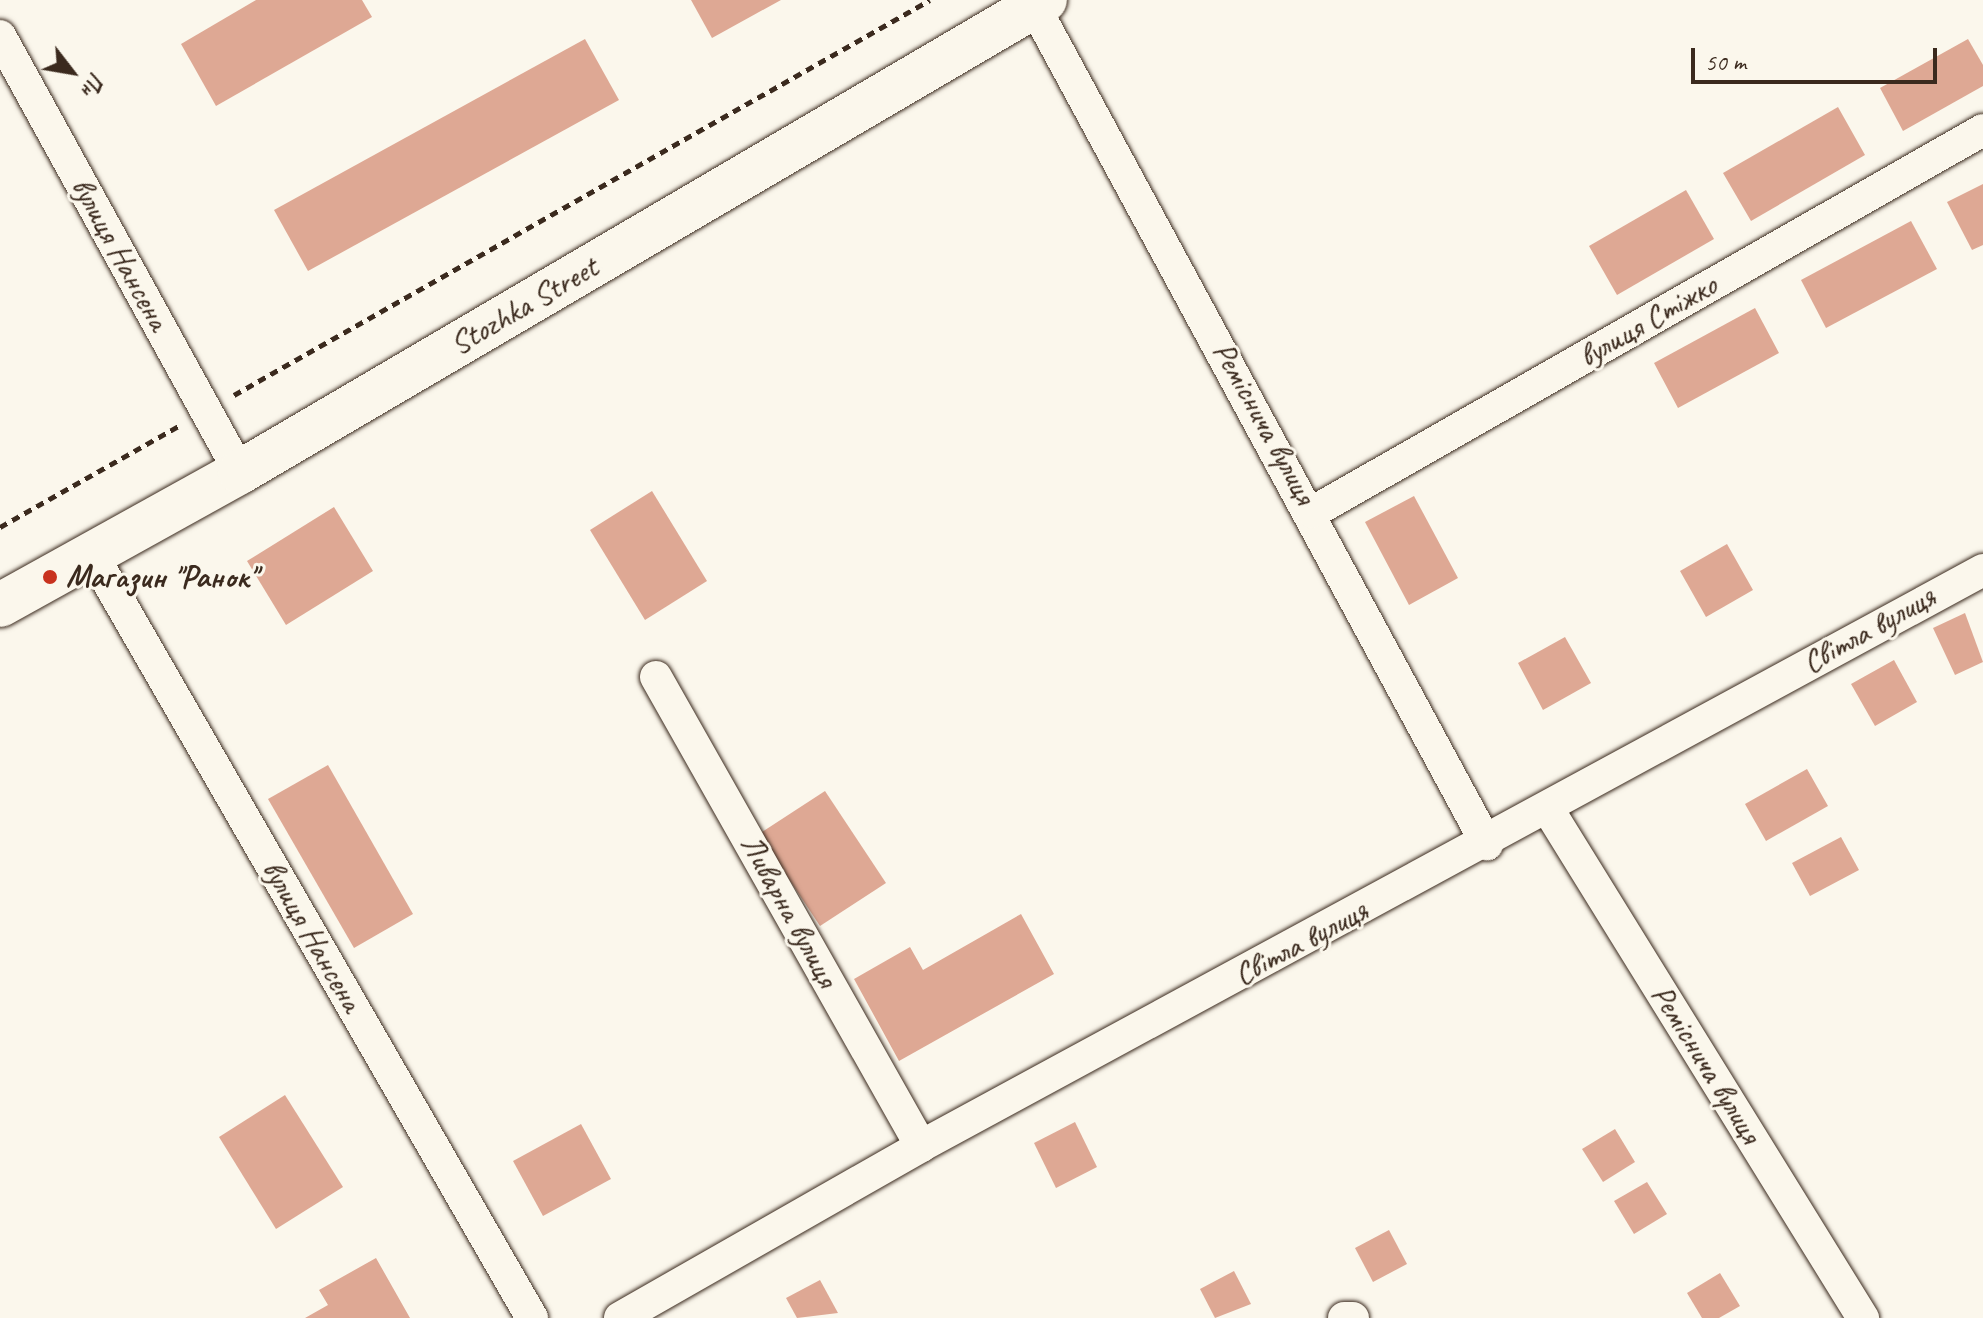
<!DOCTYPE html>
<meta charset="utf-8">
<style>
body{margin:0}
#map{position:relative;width:1983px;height:1318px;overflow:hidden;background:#fbf7ec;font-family:Caveat,sans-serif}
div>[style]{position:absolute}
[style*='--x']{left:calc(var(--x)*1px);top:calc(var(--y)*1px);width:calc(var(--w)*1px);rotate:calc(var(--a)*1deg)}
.building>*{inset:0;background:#dea894}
.path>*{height:5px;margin-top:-2.5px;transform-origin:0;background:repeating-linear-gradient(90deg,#3b2a1e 0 8px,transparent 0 14px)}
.roads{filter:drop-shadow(0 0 2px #3b2a1e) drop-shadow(0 0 2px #3b2a1e)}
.street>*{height:32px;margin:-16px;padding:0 16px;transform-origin:16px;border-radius:16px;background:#fbf7ec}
.secondary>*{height:44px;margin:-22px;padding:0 22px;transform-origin:22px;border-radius:22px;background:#fbf7ec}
.dots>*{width:22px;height:22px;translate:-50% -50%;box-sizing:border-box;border:4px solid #fbf7ec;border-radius:50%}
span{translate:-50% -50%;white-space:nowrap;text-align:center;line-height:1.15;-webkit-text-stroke:6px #fbf7ec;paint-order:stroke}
.street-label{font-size:32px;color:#3b2a1e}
.poi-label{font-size:32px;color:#3b2a1e;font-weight:700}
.left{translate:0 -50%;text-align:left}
.north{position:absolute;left:32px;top:32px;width:80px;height:80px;-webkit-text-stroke:6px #fbf7ec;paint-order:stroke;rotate:121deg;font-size:22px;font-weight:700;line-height:32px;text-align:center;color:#3b2a1e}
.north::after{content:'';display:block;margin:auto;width:28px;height:36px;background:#3b2a1e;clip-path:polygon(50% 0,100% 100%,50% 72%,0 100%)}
.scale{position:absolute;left:1691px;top:48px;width:246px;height:36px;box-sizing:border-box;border:4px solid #3b2a1e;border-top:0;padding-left:10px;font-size:24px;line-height:28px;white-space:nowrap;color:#3b2a1e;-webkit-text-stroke:6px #fbf7ec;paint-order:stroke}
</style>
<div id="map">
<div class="building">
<div style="clip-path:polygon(256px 0,362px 0,372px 17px,216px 106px,181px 44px)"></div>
<div style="clip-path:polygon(691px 0,781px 0,712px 38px)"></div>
<div style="clip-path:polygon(585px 39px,619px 100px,308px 271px,274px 210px)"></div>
<div style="clip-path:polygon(1968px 39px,1983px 65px,1983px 86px,1903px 131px,1880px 88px)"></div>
<div style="clip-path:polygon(1838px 107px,1865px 155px,1751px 221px,1723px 173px)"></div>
<div style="clip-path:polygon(1983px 184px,1983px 245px,1972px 250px,1947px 202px)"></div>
<div style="clip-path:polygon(1686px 190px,1714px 239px,1617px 295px,1589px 246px)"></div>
<div style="clip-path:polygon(1911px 221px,1937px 269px,1826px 328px,1801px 280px)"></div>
<div style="clip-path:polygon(1755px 308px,1779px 353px,1678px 408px,1654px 363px)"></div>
<div style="clip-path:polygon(652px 491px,707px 581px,645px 620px,590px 530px)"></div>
<div style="clip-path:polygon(1414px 496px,1458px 578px,1409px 605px,1365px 522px)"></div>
<div style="clip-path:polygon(334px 507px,373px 571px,286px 625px,247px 561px)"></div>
<div style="clip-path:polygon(1727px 544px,1753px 590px,1706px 617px,1680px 571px)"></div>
<div style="clip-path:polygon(1965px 613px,1983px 662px,1955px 675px,1933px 628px)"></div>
<div style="clip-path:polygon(1565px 637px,1591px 683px,1543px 710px,1518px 663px)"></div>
<div style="clip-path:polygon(1894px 660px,1917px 702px,1875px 726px,1851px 684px)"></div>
<div style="clip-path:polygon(328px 765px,413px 914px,354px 948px,268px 799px)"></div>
<div style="clip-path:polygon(1807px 769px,1828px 806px,1766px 841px,1745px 804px)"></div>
<div style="clip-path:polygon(825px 791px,886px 883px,820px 926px,759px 834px)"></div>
<div style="clip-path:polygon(1841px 837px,1859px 870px,1810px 896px,1792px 863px)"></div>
<div style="clip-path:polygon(1021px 914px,1054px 974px,899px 1061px,854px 979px,910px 947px,923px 970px)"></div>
<div style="clip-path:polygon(285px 1095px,343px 1187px,276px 1229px,219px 1137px)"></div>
<div style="clip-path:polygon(1075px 1122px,1097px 1167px,1056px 1188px,1034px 1143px)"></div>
<div style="clip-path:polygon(581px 1124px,611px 1179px,543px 1216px,513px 1161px)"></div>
<div style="clip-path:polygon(1615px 1129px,1635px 1162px,1603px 1182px,1582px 1149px)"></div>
<div style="clip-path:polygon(1647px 1182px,1667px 1214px,1634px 1234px,1614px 1201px)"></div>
<div style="clip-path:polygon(1389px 1230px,1407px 1264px,1373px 1282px,1355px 1248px)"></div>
<div style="clip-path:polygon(376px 1258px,410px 1318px,305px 1318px,328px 1305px,319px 1290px)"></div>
<div style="clip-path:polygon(1234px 1271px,1251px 1304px,1215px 1318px,1200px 1289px)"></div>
<div style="clip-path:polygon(1720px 1273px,1740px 1306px,1719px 1318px,1702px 1318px,1687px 1293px)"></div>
<div style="clip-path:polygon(820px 1280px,838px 1313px,797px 1318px,786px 1298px)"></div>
</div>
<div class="path">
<div style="--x:234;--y:395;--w:800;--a:-29.58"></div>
<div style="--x:0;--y:527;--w:207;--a:-29.5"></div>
</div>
<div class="roads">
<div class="street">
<div style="--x:1034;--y:6;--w:953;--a:61.61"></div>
<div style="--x:0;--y:36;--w:498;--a:61.2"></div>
<div style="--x:1313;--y:512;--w:771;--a:-29.69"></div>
<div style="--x:92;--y:554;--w:882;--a:60.06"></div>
<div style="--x:656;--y:677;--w:539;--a:60.53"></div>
<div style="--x:1548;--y:809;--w:599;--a:58.25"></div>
<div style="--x:620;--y:1318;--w:347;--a:-29.7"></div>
<div style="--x:921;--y:1146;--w:1208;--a:-28.47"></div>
<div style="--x:1344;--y:1318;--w:9;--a:0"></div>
</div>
<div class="secondary">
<div style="--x:0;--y:605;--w:274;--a:-29"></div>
<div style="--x:240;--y:472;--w:933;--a:-30.38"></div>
</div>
</div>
<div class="dots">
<div style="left:50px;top:577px;background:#c8321e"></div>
</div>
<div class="street-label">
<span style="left:120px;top:254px;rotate:61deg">вулиця Нансена</span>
<span style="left:524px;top:306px;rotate:-30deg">Stozhka Street</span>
<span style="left:1648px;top:321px;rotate:-30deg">вулиця Стіжко</span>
<span style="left:1264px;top:423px;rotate:61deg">Реміснича вулиця</span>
<span style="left:1869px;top:630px;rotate:-29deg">Світла вулиця</span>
<span style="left:789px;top:911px;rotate:61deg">Ливарна вулиця</span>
<span style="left:312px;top:936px;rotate:60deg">вулиця Нансена</span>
<span style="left:1301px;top:943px;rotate:-28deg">Світла вулиця</span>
<span style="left:1706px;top:1064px;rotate:58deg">Реміснича вулиця</span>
</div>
<div class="poi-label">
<span class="left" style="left:66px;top:577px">Магазин "Ранок"</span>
</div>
<div class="north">Пн</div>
<div class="scale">50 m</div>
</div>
